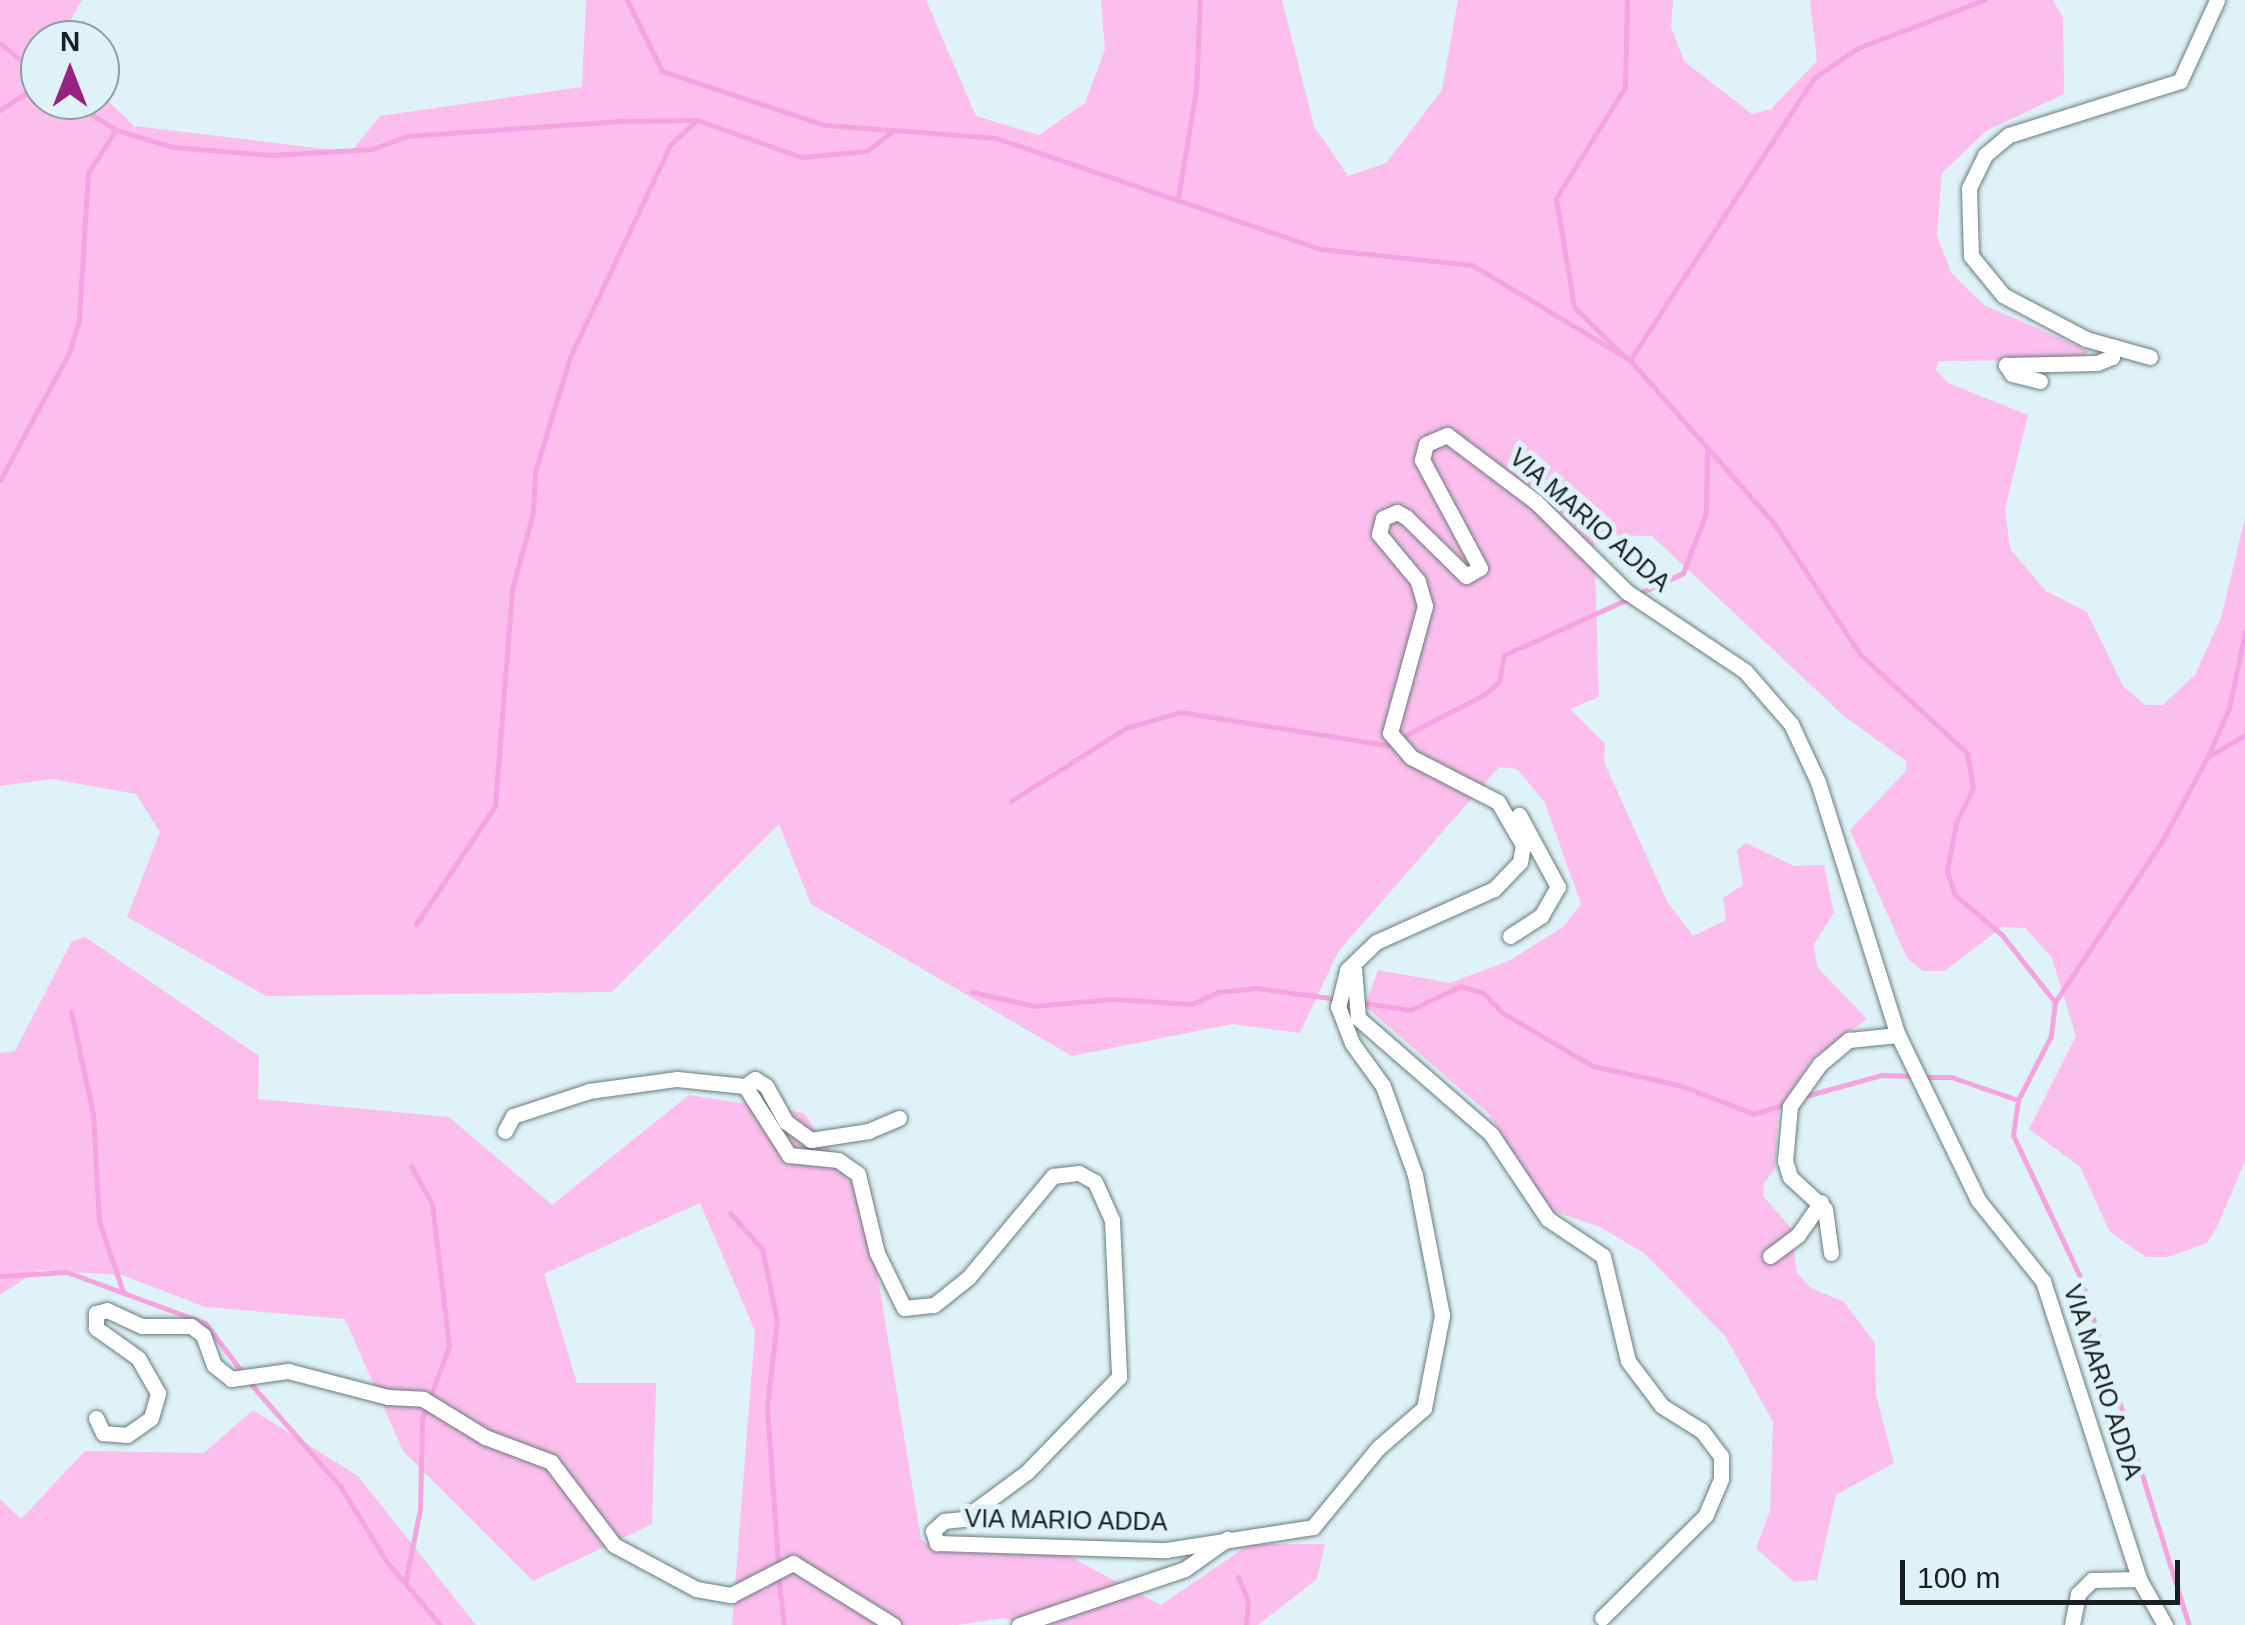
<!DOCTYPE html>
<style>
body{margin:0}
#map{position:relative;width:2245px;height:1625px;overflow:hidden;background:#def2f7;font-family:Arial,sans-serif}
div>[style]{position:absolute}
[style*='--x']{left:calc(var(--x)*1px);top:calc(var(--y)*1px);width:calc(var(--w)*1px);rotate:calc(var(--a)*1deg)}
.green>*{inset:0;background:#fcbeed}
.stream>*{height:5px;margin:-2.5px;padding:0 2.5px;transform-origin:2.5px;border-radius:2.5px;background:#f5a4e2}
.roads{filter:drop-shadow(0 0 2px #697b7f) drop-shadow(0 0 2px #697b7f)}
.minor>*{height:15px;margin:-7.5px;padding:0 7.5px;transform-origin:7.5px;border-radius:7.5px;background:#fff}
span{translate:-50% -50%;white-space:nowrap;text-align:center;line-height:1.15;-webkit-text-stroke:10px #def2f7;paint-order:stroke}
.street-label{font-size:25px;color:#192022}
.north{position:absolute;left:20px;top:20px;width:100px;height:100px;box-sizing:border-box;background:#def2f7;border:2px solid #8f9ea2;border-radius:50%;rotate:0deg;font-size:28px;font-weight:700;line-height:40px;text-align:center;color:#192022}
.north::after{content:'';display:block;margin:auto;width:35px;height:45px;background:#942382;clip-path:polygon(50% 0,100% 100%,50% 72%,0 100%)}
.scale{position:absolute;left:1900px;top:1560px;width:280px;height:45px;box-sizing:border-box;border:5px solid #192022;border-top:0;padding-left:12px;font-size:30px;line-height:35px;white-space:nowrap;color:#192022;-webkit-text-stroke:8px #def2f7;paint-order:stroke}
</style>
<div id="map">
<div class="green">
<div style="clip-path:polygon(0 0,82px 0,59px 40px,40px 40px,40px 100px,100px 100px,100px 93px,134px 126px,351px 152px,380px 116px,582px 87px,586px 0,926px 0,976px 116px,1039px 135px,1085px 103px,1105px 49px,1101px 0,1282px 0,1314px 126px,1348px 176px,1386px 163px,1442px 90px,1458px 0,1673px 0,1671px 28px,1685px 62px,1752px 114px,1771px 109px,1817px 61px,1810px 0,2053px 0,2063px 18px,2064px 94px,1986px 131px,1942px 173px,1937px 236px,1952px 274px,1984px 305px,2089px 351px,2080px 360px,1938px 361px,1936px 370px,1948px 383px,2028px 415px,2005px 509px,2010px 549px,2046px 591px,2087px 612px,2123px 686px,2145px 705px,2163px 705px,2195px 675px,2221px 618px,2245px 518px,2245px 1161px,2217px 1227px,2207px 1243px,2168px 1257px,2146px 1257px,2110px 1232px,2080px 1167px,2029px 1129px,2076px 1036px,2052px 958px,2025px 928px,2002px 927px,1945px 971px,1923px 971px,1907px 958px,1850px 830px,1906px 771px,1906px 761px,1845px 717px,1652px 536px,1594px 535px,1599px 697px,1570px 709px,1605px 744px,1604px 762px,1667px 901px,1693px 936px,1726px 920px,1723px 898px,1743px 885px,1737px 850px,1746px 843px,1794px 866px,1824px 865px,1834px 913px,1814px 944px,1817px 967px,1867px 1019px,1811px 1060px,1778px 1112px,1775px 1169px,1764px 1183px,1763px 1196px,1791px 1228px,1797px 1273px,1811px 1288px,1844px 1302px,1875px 1343px,1876px 1395px,1894px 1463px,1836px 1495px,1817px 1580px,1794px 1582px,1756px 1548px,1770px 1511px,1773px 1422px,1725px 1336px,1644px 1253px,1600px 1227px,1550px 1210px,1489px 1114px,1365px 1006px,1378px 970px,1450px 983px,1509px 961px,1563px 927px,1581px 904px,1545px 803px,1517px 769px,1499px 767px,1338px 952px,1300px 1033px,1232px 1024px,1072px 1056px,811px 904px,779px 824px,612px 992px,266px 996px,127px 917px,160px 832px,136px 794px,52px 779px,0 786px)"></div>
<div style="clip-path:polygon(85px 937px,259px 1056px,258px 1099px,449px 1117px,552px 1205px,689px 1095px,804px 1113px,866px 1205px,921px 1539px,933px 1549px,1061px 1552px,1161px 1605px,1250px 1544px,1325px 1544px,1317px 1579px,1258px 1625px,1022px 1625px,1005px 1618px,957px 1625px,732px 1625px,755px 1331px,700px 1203px,544px 1274px,577px 1383px,656px 1383px,652px 1524px,533px 1581px,403px 1451px,345px 1319px,205px 1307px,122px 1275px,38px 1270px,0 1295px,0 1053px,15px 1051px,72px 941px)"></div>
<div style="clip-path:polygon(253px 1410px,358px 1476px,476px 1625px,0 1625px,0 1499px,21px 1519px,85px 1451px,204px 1453px)"></div>
</div>
<div class="stream">
<div style="--x:627;--y:0;--w:79;--a:63.8"></div>
<div style="--x:662;--y:71;--w:172;--a:18.3"></div>
<div style="--x:825;--y:125;--w:66;--a:4.3"></div>
<div style="--x:0;--y:43;--w:52;--a:39.5"></div>
<div style="--x:69;--y:100;--w:56;--a:32.6"></div>
<div style="--x:116;--y:130;--w:59;--a:16.6"></div>
<div style="--x:173;--y:147;--w:100;--a:4.6"></div>
<div style="--x:273;--y:155;--w:99;--a:-3.5"></div>
<div style="--x:372;--y:149;--w:37;--a:-20"></div>
<div style="--x:407;--y:136;--w:214;--a:-4"></div>
<div style="--x:620;--y:121;--w:77;--a:-0.7"></div>
<div style="--x:697;--y:120;--w:110;--a:19.6"></div>
<div style="--x:801;--y:157;--w:66;--a:-5.2"></div>
<div style="--x:867;--y:151;--w:34;--a:-38"></div>
<div style="--x:894;--y:130;--w:102;--a:4.5"></div>
<div style="--x:996;--y:138;--w:342;--a:18.9"></div>
<div style="--x:1320;--y:249;--w:153;--a:6"></div>
<div style="--x:1472;--y:265;--w:184;--a:31"></div>
<div style="--x:1630;--y:360;--w:216;--a:48.6"></div>
<div style="--x:1773;--y:522;--w:158;--a:56.6"></div>
<div style="--x:1860;--y:654;--w:146;--a:42.8"></div>
<div style="--x:1967;--y:753;--w:36;--a:80"></div>
<div style="--x:1973;--y:788;--w:39;--a:116"></div>
<div style="--x:1956;--y:823;--w:49;--a:100.6"></div>
<div style="--x:1947;--y:871;--w:25;--a:72"></div>
<div style="--x:1955;--y:895;--w:62;--a:40.4"></div>
<div style="--x:2002;--y:935;--w:85;--a:51.7"></div>
<div style="--x:2055;--y:1002;--w:34;--a:97"></div>
<div style="--x:2051;--y:1036;--w:72;--a:117.3"></div>
<div style="--x:2018;--y:1100;--w:35;--a:98"></div>
<div style="--x:2013;--y:1135;--w:159;--a:64.7"></div>
<div style="--x:2081;--y:1279;--w:362;--a:72.7"></div>
<div style="--x:0;--y:110;--w:48;--a:-33"></div>
<div style="--x:1178;--y:198;--w:109;--a:-80.5"></div>
<div style="--x:1196;--y:90;--w:90;--a:-87.5"></div>
<div style="--x:1622;--y:354;--w:67;--a:-135.6"></div>
<div style="--x:1574;--y:307;--w:110;--a:-99.4"></div>
<div style="--x:1556;--y:198;--w:131;--a:-58.1"></div>
<div style="--x:1625;--y:87;--w:87;--a:-88.7"></div>
<div style="--x:1630;--y:360;--w:337;--a:-56.9"></div>
<div style="--x:1814;--y:78;--w:53;--a:-34.3"></div>
<div style="--x:1858;--y:48;--w:135;--a:-20.9"></div>
<div style="--x:0;--y:480;--w:147;--a:-61.5"></div>
<div style="--x:70;--y:351;--w:33;--a:-74"></div>
<div style="--x:79;--y:319;--w:146;--a:-86.5"></div>
<div style="--x:88;--y:173;--w:50;--a:-57.3"></div>
<div style="--x:1638;--y:594;--w:50;--a:-25"></div>
<div style="--x:1683;--y:573;--w:64;--a:-69"></div>
<div style="--x:1706;--y:513;--w:65;--a:-89.1"></div>
<div style="--x:2209;--y:756;--w:42;--a:-30.3"></div>
<div style="--x:1011;--y:801;--w:136;--a:-32.4"></div>
<div style="--x:1126;--y:728;--w:56;--a:-16.5"></div>
<div style="--x:1180;--y:712;--w:210;--a:9.1"></div>
<div style="--x:1387;--y:745;--w:110;--a:-27.5"></div>
<div style="--x:1485;--y:694;--w:18;--a:-41"></div>
<div style="--x:1499;--y:682;--w:27;--a:-80"></div>
<div style="--x:1504;--y:655;--w:136;--a:-24.3"></div>
<div style="--x:416;--y:924;--w:142;--a:-56.2"></div>
<div style="--x:495;--y:806;--w:218;--a:-85.5"></div>
<div style="--x:512;--y:589;--w:79;--a:-74.6"></div>
<div style="--x:533;--y:513;--w:41;--a:-87.2"></div>
<div style="--x:535;--y:472;--w:120;--a:-73.1"></div>
<div style="--x:570;--y:357;--w:234;--a:-64.7"></div>
<div style="--x:670;--y:145;--w:35;--a:-43"></div>
<div style="--x:972;--y:992;--w:65;--a:12.5"></div>
<div style="--x:1035;--y:1006;--w:77;--a:-5.2"></div>
<div style="--x:1112;--y:999;--w:80;--a:3.6"></div>
<div style="--x:1192;--y:1004;--w:29;--a:-25"></div>
<div style="--x:1218;--y:992;--w:39;--a:-6"></div>
<div style="--x:1257;--y:988;--w:81;--a:7.8"></div>
<div style="--x:1358;--y:1002;--w:53;--a:8.7"></div>
<div style="--x:1410;--y:1010;--w:56;--a:-25.2"></div>
<div style="--x:1461;--y:986;--w:23;--a:18"></div>
<div style="--x:1483;--y:993;--w:28;--a:45"></div>
<div style="--x:1503;--y:1013;--w:104;--a:30.5"></div>
<div style="--x:1593;--y:1066;--w:88;--a:12.5"></div>
<div style="--x:1679;--y:1085;--w:80;--a:21.1"></div>
<div style="--x:1754;--y:1114;--w:35;--a:-18"></div>
<div style="--x:2055;--y:1002;--w:193;--a:-56.4"></div>
<div style="--x:2162;--y:841;--w:97;--a:-61.6"></div>
<div style="--x:2208;--y:756;--w:52;--a:-66.4"></div>
<div style="--x:2229;--y:708;--w:78;--a:-78.1"></div>
<div style="--x:71;--y:1012;--w:104;--a:77.8"></div>
<div style="--x:93;--y:1114;--w:107;--a:86.8"></div>
<div style="--x:99;--y:1221;--w:75;--a:71.3"></div>
<div style="--x:1924;--y:1077;--w:27;--a:0"></div>
<div style="--x:1951;--y:1077;--w:71;--a:18.9"></div>
<div style="--x:1802;--y:1097;--w:83;--a:-15.4"></div>
<div style="--x:1882;--y:1075;--w:31;--a:2"></div>
<div style="--x:730;--y:1213;--w:48;--a:48.4"></div>
<div style="--x:762;--y:1249;--w:73;--a:78.1"></div>
<div style="--x:777;--y:1320;--w:87;--a:96.6"></div>
<div style="--x:767;--y:1406;--w:159;--a:86"></div>
<div style="--x:0;--y:1276;--w:67;--a:-3.4"></div>
<div style="--x:67;--y:1272;--w:147;--a:20.3"></div>
<div style="--x:205;--y:1323;--w:63;--a:52.8"></div>
<div style="--x:249;--y:1382;--w:138;--a:48.8"></div>
<div style="--x:340;--y:1486;--w:89;--a:58.3"></div>
<div style="--x:387;--y:1562;--w:82;--a:49.9"></div>
<div style="--x:778;--y:1576;--w:49;--a:83"></div>
<div style="--x:1238;--y:1577;--w:25;--a:67"></div>
<div style="--x:1248;--y:1600;--w:25;--a:95"></div>
<div style="--x:405;--y:1583;--w:76;--a:-78.5"></div>
<div style="--x:420;--y:1509;--w:90;--a:-88.7"></div>
<div style="--x:422;--y:1419;--w:78;--a:-69.7"></div>
<div style="--x:449;--y:1346;--w:143;--a:-96.8"></div>
<div style="--x:432;--y:1204;--w:43;--a:-118.9"></div>
</div>
<div class="roads">
<div class="minor">
<div style="--x:2150;--y:357;--w:66;--a:-164.3"></div>
<div style="--x:2086;--y:339;--w:94;--a:-152.1"></div>
<div style="--x:2003;--y:295;--w:50;--a:-129.4"></div>
<div style="--x:1971;--y:256;--w:68;--a:-91.7"></div>
<div style="--x:1969;--y:188;--w:37;--a:-64"></div>
<div style="--x:1985;--y:155;--w:31;--a:-40"></div>
<div style="--x:2009;--y:135;--w:179;--a:-17.5"></div>
<div style="--x:2180;--y:81;--w:89;--a:-65.4"></div>
<div style="--x:2040;--y:381;--w:29;--a:-166"></div>
<div style="--x:2012;--y:374;--w:11;--a:-124"></div>
<div style="--x:2006;--y:365;--w:91;--a:-1.3"></div>
<div style="--x:2097;--y:363;--w:16;--a:-22"></div>
<div style="--x:2112;--y:357;--w:10;--a:-90"></div>
<div style="--x:1510;--y:936;--w:37;--a:-33"></div>
<div style="--x:1541;--y:916;--w:34;--a:-60"></div>
<div style="--x:1558;--y:887;--w:82;--a:-118.4"></div>
<div style="--x:1354;--y:968;--w:50;--a:85.4"></div>
<div style="--x:1358;--y:1018;--w:176;--a:41.1"></div>
<div style="--x:1491;--y:1134;--w:102;--a:56.2"></div>
<div style="--x:1548;--y:1219;--w:66;--a:33.9"></div>
<div style="--x:1603;--y:1256;--w:108;--a:76.6"></div>
<div style="--x:1628;--y:1361;--w:56;--a:52.9"></div>
<div style="--x:1662;--y:1406;--w:47;--a:32"></div>
<div style="--x:1702;--y:1431;--w:31;--a:53"></div>
<div style="--x:1721;--y:1456;--w:23;--a:90"></div>
<div style="--x:1721;--y:1479;--w:39;--a:113"></div>
<div style="--x:1706;--y:1515;--w:146;--a:135.3"></div>
<div style="--x:899;--y:1118;--w:33;--a:157"></div>
<div style="--x:869;--y:1131;--w:59;--a:171.2"></div>
<div style="--x:811;--y:1140;--w:31;--a:-144"></div>
<div style="--x:786;--y:1122;--w:41;--a:-119.1"></div>
<div style="--x:766;--y:1086;--w:13;--a:-148"></div>
<div style="--x:755;--y:1079;--w:12;--a:145"></div>
<div style="--x:745;--y:1086;--w:82;--a:57.5"></div>
<div style="--x:789;--y:1155;--w:49;--a:5.8"></div>
<div style="--x:838;--y:1160;--w:24;--a:35"></div>
<div style="--x:858;--y:1174;--w:81;--a:76.5"></div>
<div style="--x:877;--y:1253;--w:61;--a:63.9"></div>
<div style="--x:904;--y:1308;--w:30;--a:-6"></div>
<div style="--x:934;--y:1305;--w:43;--a:-38.5"></div>
<div style="--x:968;--y:1278;--w:133;--a:-50.2"></div>
<div style="--x:1053;--y:1176;--w:26;--a:-7"></div>
<div style="--x:1079;--y:1173;--w:18;--a:29"></div>
<div style="--x:1095;--y:1182;--w:42;--a:65.9"></div>
<div style="--x:1112;--y:1220;--w:157;--a:87.4"></div>
<div style="--x:1119;--y:1377;--w:132;--a:134.1"></div>
<div style="--x:1027;--y:1472;--w:79;--a:143.7"></div>
<div style="--x:963;--y:1519;--w:19;--a:174"></div>
<div style="--x:944;--y:1521;--w:15;--a:138"></div>
<div style="--x:933;--y:1531;--w:13;--a:72"></div>
<div style="--x:937;--y:1543;--w:229;--a:1.8"></div>
<div style="--x:1166;--y:1550;--w:149;--a:-8.9"></div>
<div style="--x:1313;--y:1527;--w:102;--a:-50.6"></div>
<div style="--x:1378;--y:1448;--w:61;--a:-41"></div>
<div style="--x:1424;--y:1408;--w:95;--a:-79"></div>
<div style="--x:1442;--y:1315;--w:143;--a:-100.9"></div>
<div style="--x:1415;--y:1175;--w:95;--a:-109.8"></div>
<div style="--x:1383;--y:1086;--w:53;--a:-125.8"></div>
<div style="--x:1352;--y:1043;--w:39;--a:-111"></div>
<div style="--x:1338;--y:1007;--w:38;--a:-76"></div>
<div style="--x:1347;--y:970;--w:40;--a:-44"></div>
<div style="--x:1376;--y:942;--w:129;--a:-24.2"></div>
<div style="--x:1494;--y:889;--w:37;--a:-46"></div>
<div style="--x:1520;--y:862;--w:17;--a:-80"></div>
<div style="--x:1523;--y:845;--w:50;--a:-120.2"></div>
<div style="--x:1498;--y:802;--w:98;--a:-152.7"></div>
<div style="--x:1411;--y:757;--w:32;--a:-131"></div>
<div style="--x:1390;--y:733;--w:132;--a:-74.6"></div>
<div style="--x:1425;--y:606;--w:26;--a:-106"></div>
<div style="--x:1418;--y:581;--w:61;--a:-129.7"></div>
<div style="--x:1379;--y:534;--w:16;--a:-76"></div>
<div style="--x:1383;--y:518;--w:15;--a:-23"></div>
<div style="--x:1397;--y:512;--w:10;--a:29"></div>
<div style="--x:1406;--y:517;--w:84;--a:44.5"></div>
<div style="--x:1466;--y:576;--w:16;--a:-30"></div>
<div style="--x:1480;--y:568;--w:123;--a:-118.2"></div>
<div style="--x:1422;--y:460;--w:16;--a:-76"></div>
<div style="--x:1426;--y:444;--w:23;--a:-23"></div>
<div style="--x:1447;--y:435;--w:111;--a:37"></div>
<div style="--x:1536;--y:502;--w:128;--a:44.7"></div>
<div style="--x:1627;--y:592;--w:142;--a:33.8"></div>
<div style="--x:1745;--y:671;--w:70;--a:49"></div>
<div style="--x:1791;--y:724;--w:64;--a:65"></div>
<div style="--x:1818;--y:782;--w:265;--a:72.5"></div>
<div style="--x:1898;--y:1035;--w:183;--a:64.1"></div>
<div style="--x:1978;--y:1200;--w:104;--a:51.3"></div>
<div style="--x:2043;--y:1281;--w:313;--a:72.1"></div>
<div style="--x:2139;--y:1579;--w:53;--a:60.5"></div>
<div style="--x:505;--y:1131;--w:17;--a:-62"></div>
<div style="--x:513;--y:1116;--w:80;--a:-18.2"></div>
<div style="--x:589;--y:1091;--w:89;--a:-7.8"></div>
<div style="--x:677;--y:1079;--w:68;--a:5.9"></div>
<div style="--x:1831;--y:1253;--w:44;--a:-97.8"></div>
<div style="--x:1825;--y:1209;--w:47;--a:-137.6"></div>
<div style="--x:1790;--y:1177;--w:17;--a:-107"></div>
<div style="--x:1785;--y:1161;--w:55;--a:-84.8"></div>
<div style="--x:1790;--y:1106;--w:52;--a:-54.5"></div>
<div style="--x:1820;--y:1064;--w:38;--a:-40"></div>
<div style="--x:1849;--y:1040;--w:49;--a:-5.8"></div>
<div style="--x:1770;--y:1256;--w:35;--a:-37"></div>
<div style="--x:1798;--y:1235;--w:40;--a:-55.1"></div>
<div style="--x:96;--y:1418;--w:17;--a:65"></div>
<div style="--x:103;--y:1433;--w:24;--a:5"></div>
<div style="--x:127;--y:1435;--w:29;--a:-35"></div>
<div style="--x:151;--y:1418;--w:26;--a:-74"></div>
<div style="--x:158;--y:1393;--w:40;--a:-119.7"></div>
<div style="--x:138;--y:1358;--w:52;--a:-144.5"></div>
<div style="--x:96;--y:1328;--w:15;--a:-90"></div>
<div style="--x:96;--y:1313;--w:11;--a:-15"></div>
<div style="--x:107;--y:1310;--w:38;--a:25"></div>
<div style="--x:142;--y:1326;--w:49;--a:0"></div>
<div style="--x:191;--y:1326;--w:15;--a:37"></div>
<div style="--x:203;--y:1335;--w:32;--a:70"></div>
<div style="--x:214;--y:1365;--w:22;--a:39"></div>
<div style="--x:231;--y:1379;--w:58;--a:-8"></div>
<div style="--x:288;--y:1371;--w:103;--a:14.6"></div>
<div style="--x:388;--y:1397;--w:35;--a:3"></div>
<div style="--x:423;--y:1399;--w:73;--a:31.5"></div>
<div style="--x:485;--y:1437;--w:71;--a:20.7"></div>
<div style="--x:551;--y:1462;--w:104;--a:52.8"></div>
<div style="--x:614;--y:1545;--w:93;--a:28.2"></div>
<div style="--x:696;--y:1589;--w:36;--a:10"></div>
<div style="--x:731;--y:1595;--w:70;--a:-27.3"></div>
<div style="--x:793;--y:1563;--w:118;--a:31.8"></div>
<div style="--x:1019;--y:1625;--w:175;--a:-18.6"></div>
<div style="--x:1185;--y:1569;--w:52;--a:-35.5"></div>
<div style="--x:2072;--y:1625;--w:32;--a:-79"></div>
<div style="--x:2078;--y:1594;--w:20;--a:-45"></div>
<div style="--x:2092;--y:1580;--w:47;--a:-1.2"></div>
</div>
</div>
<div class="street-label">
<span style="left:1590px;top:520px;rotate:41deg">VIA MARIO ADDA</span>
<span style="left:2103px;top:1382px;rotate:72deg">VIA MARIO ADDA</span>
<span style="left:1066px;top:1520px;rotate:1deg">VIA MARIO ADDA</span>
</div>
<div class="north">N</div>
<div class="scale">100 m</div>
</div>
